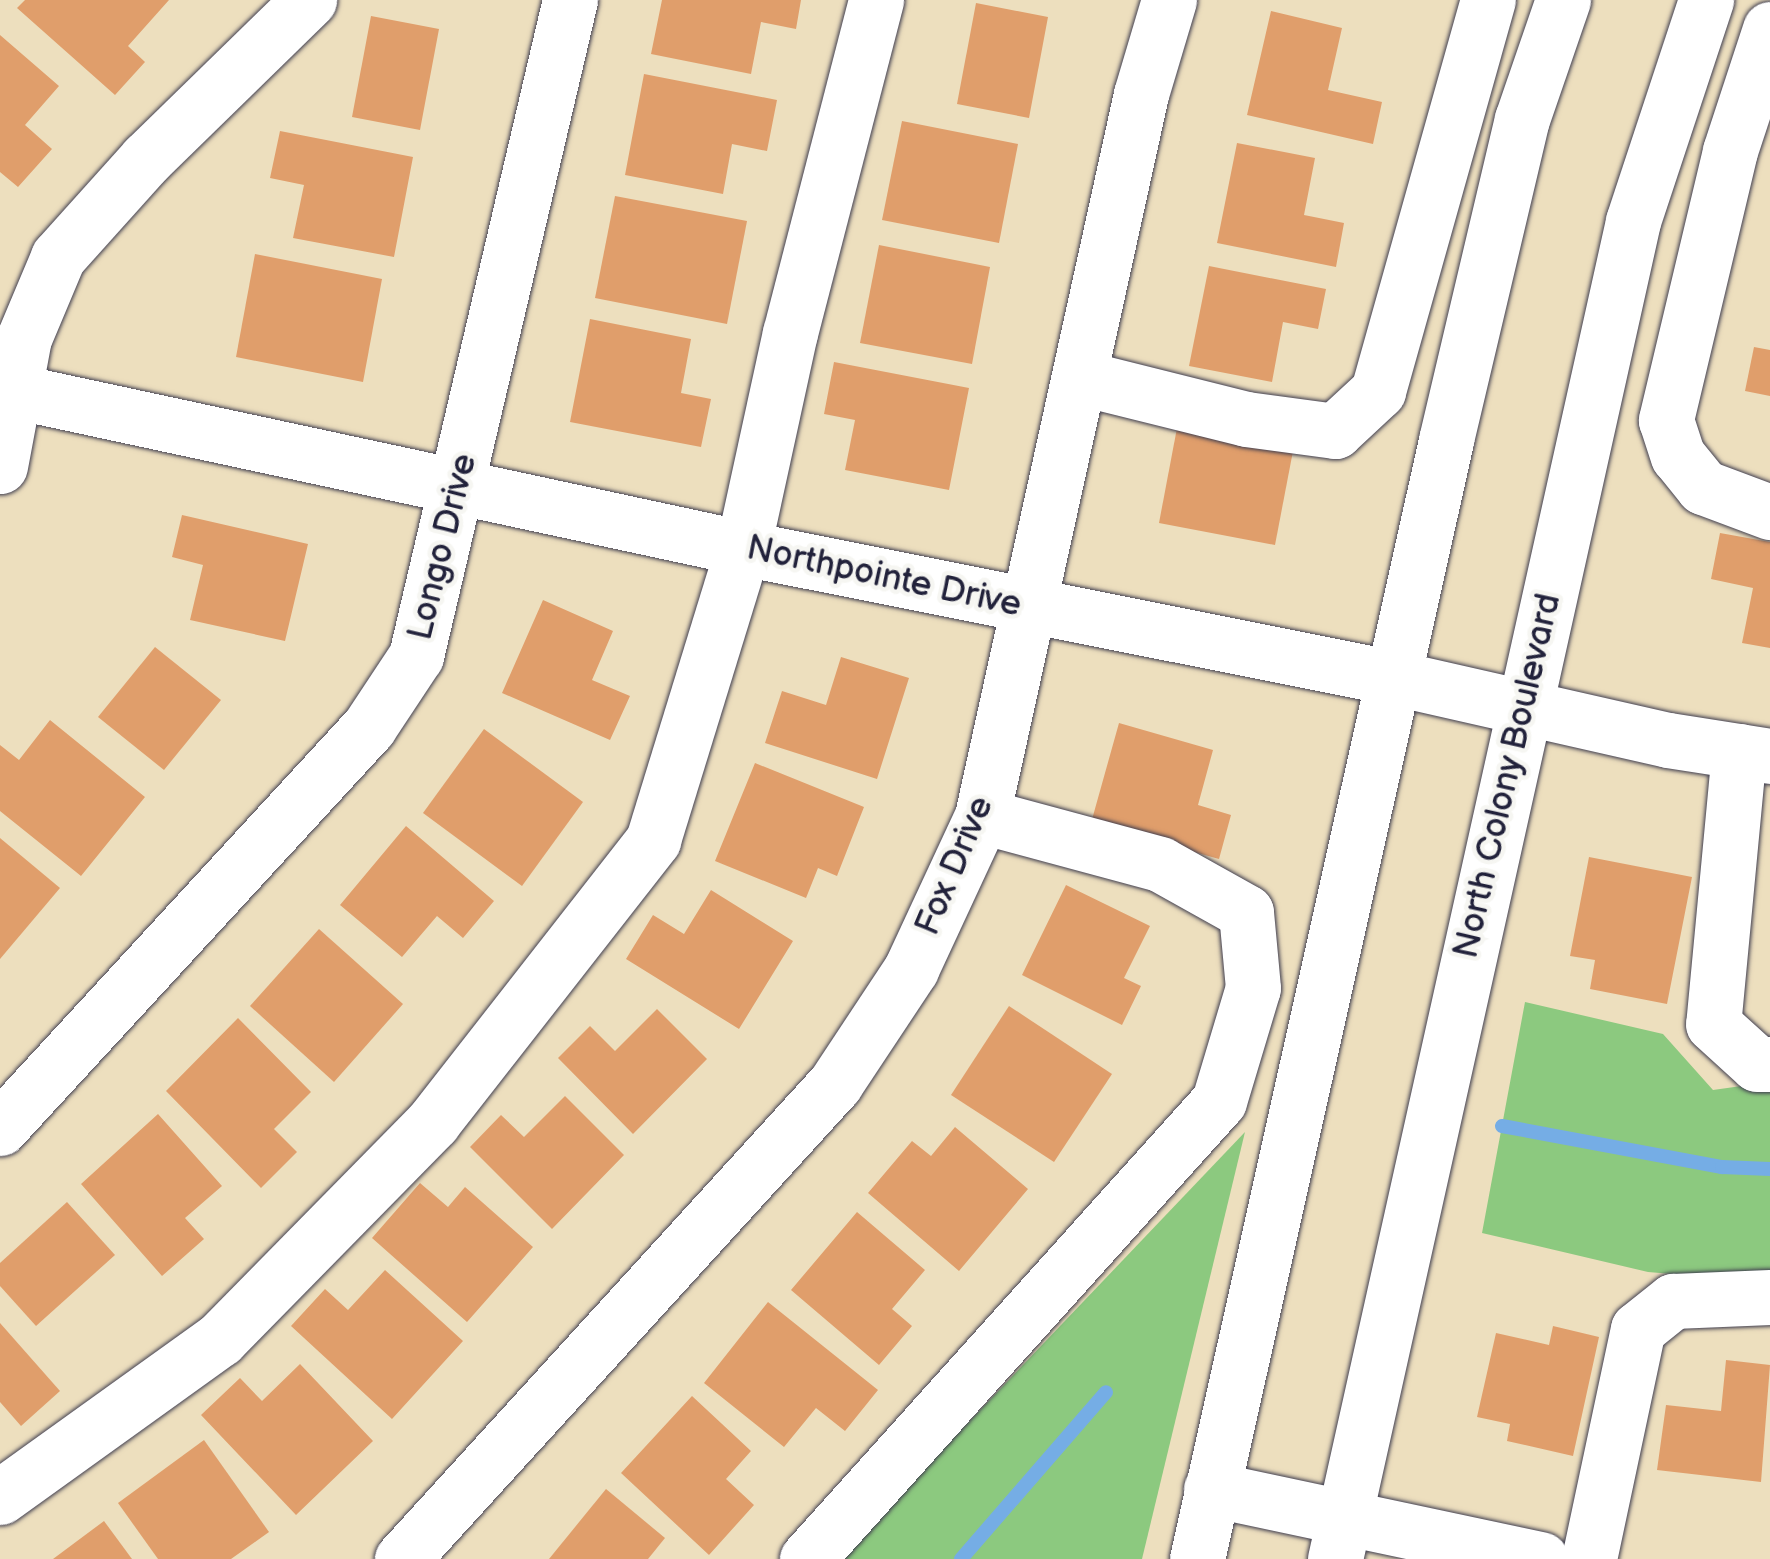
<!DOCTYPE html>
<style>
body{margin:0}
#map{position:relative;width:1770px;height:1559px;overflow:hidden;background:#eddfbe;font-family:"Balsamiq Sans",sans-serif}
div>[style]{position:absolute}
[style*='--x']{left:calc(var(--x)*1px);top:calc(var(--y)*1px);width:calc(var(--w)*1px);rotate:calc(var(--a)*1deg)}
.green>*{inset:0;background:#8cc97f}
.stream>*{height:14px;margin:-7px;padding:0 7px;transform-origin:7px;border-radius:7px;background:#75ade5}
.building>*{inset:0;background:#e09e6b}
.roads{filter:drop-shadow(0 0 2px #403e4f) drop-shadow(0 0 2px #403e4f)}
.minor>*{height:55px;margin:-27.5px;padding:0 27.5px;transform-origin:27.5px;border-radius:27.5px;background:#fff}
span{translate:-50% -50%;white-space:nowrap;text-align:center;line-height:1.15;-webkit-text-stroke:9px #f6f6f2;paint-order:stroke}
.street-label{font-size:35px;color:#22223b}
</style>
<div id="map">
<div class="green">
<div style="clip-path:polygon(1525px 1002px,1663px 1034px,1713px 1090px,1770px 1082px,1770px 1282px,1648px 1272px,1482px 1233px)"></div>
<div style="clip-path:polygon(1245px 1132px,1142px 1559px,838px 1559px)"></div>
</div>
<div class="stream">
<div style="--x:1502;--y:1126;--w:224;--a:10.6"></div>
<div style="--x:1722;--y:1167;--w:48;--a:2.4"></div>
<div style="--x:961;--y:1559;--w:221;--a:-49"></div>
</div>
<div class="building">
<div style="clip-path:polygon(25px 0,169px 0,128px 46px,145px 62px,115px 95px,17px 8px)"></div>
<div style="clip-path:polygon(662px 0,801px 0,796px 29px,761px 22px,751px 74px,651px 54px)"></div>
<div style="clip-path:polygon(976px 3px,1048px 17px,1029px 118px,957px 104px)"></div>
<div style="clip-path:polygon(1271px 11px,1342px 28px,1328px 90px,1382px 102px,1373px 144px,1247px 115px)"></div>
<div style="clip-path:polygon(371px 16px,439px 29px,420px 130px,352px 117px)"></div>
<div style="clip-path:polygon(0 35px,59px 86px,25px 125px,52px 149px,18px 187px,0 172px)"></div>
<div style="clip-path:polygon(644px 74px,777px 100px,767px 151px,732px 144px,723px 194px,625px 175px)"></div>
<div style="clip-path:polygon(902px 121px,1018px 144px,999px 243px,882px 220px)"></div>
<div style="clip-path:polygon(280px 131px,413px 157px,394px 257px,293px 238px,304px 185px,270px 178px)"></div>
<div style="clip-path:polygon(1237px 143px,1315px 158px,1304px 215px,1344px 223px,1336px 267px,1217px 243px)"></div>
<div style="clip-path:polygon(615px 196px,747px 221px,727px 324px,595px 298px)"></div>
<div style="clip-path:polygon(879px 245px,990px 267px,972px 364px,860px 343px)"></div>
<div style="clip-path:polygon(255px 254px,382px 279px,363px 382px,236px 357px)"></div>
<div style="clip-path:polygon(1209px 266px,1326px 289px,1318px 329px,1283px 322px,1272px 382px,1189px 366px)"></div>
<div style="clip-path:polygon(590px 319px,691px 339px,681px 393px,711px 399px,701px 447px,570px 422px)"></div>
<div style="clip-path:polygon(1754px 347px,1770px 350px,1770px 396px,1745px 391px)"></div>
<div style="clip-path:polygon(834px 362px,969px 388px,949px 490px,845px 470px,855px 420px,824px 414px)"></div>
<div style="clip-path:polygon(1177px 428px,1293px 451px,1275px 545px,1159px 523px)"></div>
<div style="clip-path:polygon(182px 515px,308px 544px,285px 641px,190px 620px,203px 565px,172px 557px)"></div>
<div style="clip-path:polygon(1720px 533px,1770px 542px,1770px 648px,1742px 643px,1753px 588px,1711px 579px)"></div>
<div style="clip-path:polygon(543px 600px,613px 631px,592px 680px,630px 696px,610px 740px,502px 693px)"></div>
<div style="clip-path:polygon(155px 647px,221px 700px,164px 770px,98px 717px)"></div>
<div style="clip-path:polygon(841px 657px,909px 678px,877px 779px,765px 743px,782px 691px,826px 705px)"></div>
<div style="clip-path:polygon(50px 720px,145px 797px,81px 876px,0 811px,0 745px,19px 760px)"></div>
<div style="clip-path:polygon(1119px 723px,1213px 750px,1198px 805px,1231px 815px,1219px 859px,1091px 823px)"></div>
<div style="clip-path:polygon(484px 729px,583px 802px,522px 886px,423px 813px)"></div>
<div style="clip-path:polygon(755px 763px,864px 807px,837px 876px,818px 868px,806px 898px,715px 861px)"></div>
<div style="clip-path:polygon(406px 826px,494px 901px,463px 938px,437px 916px,402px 957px,340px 905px)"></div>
<div style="clip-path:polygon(0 838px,60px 888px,0 959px)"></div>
<div style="clip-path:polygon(1589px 857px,1692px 877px,1667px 1004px,1590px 989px,1595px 960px,1570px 956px)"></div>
<div style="clip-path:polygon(1066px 885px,1150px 926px,1124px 978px,1141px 986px,1122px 1025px,1022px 975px)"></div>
<div style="clip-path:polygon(711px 890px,793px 941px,739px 1029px,626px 959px,653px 915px,684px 934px)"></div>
<div style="clip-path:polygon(319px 929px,403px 1004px,334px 1082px,250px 1006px)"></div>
<div style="clip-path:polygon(1009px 1006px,1112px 1074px,1054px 1162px,951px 1095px)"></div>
<div style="clip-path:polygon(657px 1009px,707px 1059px,633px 1134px,558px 1058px,590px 1026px,615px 1051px)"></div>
<div style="clip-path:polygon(238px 1018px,311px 1092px,274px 1129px,297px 1152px,261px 1188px,166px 1091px)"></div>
<div style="clip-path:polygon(565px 1096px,624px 1155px,552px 1229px,470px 1147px,501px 1115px,524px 1137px)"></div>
<div style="clip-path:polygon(158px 1114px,222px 1186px,185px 1218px,204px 1239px,162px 1276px,81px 1184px)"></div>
<div style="clip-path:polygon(955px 1127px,1028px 1189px,959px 1271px,868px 1193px,912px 1141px,931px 1156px)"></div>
<div style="clip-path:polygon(420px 1183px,448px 1207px,465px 1187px,533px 1247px,467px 1322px,372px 1238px)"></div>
<div style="clip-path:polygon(67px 1202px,115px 1255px,36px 1326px,0 1286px,0 1263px)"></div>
<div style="clip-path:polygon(857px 1212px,925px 1270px,892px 1309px,912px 1326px,879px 1365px,791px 1290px)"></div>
<div style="clip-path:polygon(385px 1270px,463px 1341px,392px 1419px,291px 1326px,325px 1289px,348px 1310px)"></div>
<div style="clip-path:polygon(768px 1302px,878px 1390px,845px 1431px,816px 1408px,784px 1447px,704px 1383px)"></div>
<div style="clip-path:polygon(0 1323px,60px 1391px,21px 1426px,0 1402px)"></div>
<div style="clip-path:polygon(1553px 1326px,1599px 1337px,1573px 1456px,1507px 1441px,1510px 1424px,1477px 1417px,1496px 1333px,1549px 1345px)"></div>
<div style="clip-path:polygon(1726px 1360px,1770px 1365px,1761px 1482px,1657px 1470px,1666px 1405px,1721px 1411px)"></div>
<div style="clip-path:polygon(300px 1364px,373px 1441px,296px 1515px,201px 1415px,240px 1378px,262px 1401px)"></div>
<div style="clip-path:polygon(692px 1396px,751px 1451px,726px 1479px,754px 1505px,709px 1555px,621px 1473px)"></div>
<div style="clip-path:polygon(204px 1440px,269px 1532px,231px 1559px,158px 1559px,118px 1503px)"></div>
<div style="clip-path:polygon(606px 1489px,665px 1538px,648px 1559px,549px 1559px)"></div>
<div style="clip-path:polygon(104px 1521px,132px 1559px,53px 1559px)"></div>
</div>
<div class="roads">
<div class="minor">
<div style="--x:1770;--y:29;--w:128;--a:108.2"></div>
<div style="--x:1730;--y:151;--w:277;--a:103.4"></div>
<div style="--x:1666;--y:420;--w:38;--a:72"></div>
<div style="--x:1678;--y:456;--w:40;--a:51"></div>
<div style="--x:1703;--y:487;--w:72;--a:20.5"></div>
<div style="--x:1082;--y:378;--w:169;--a:14"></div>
<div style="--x:1246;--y:419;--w:90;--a:7.7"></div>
<div style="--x:1335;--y:431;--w:59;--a:-42.9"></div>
<div style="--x:1378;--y:391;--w:406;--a:-74.3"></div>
<div style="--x:0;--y:388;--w:760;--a:12.15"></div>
<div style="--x:743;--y:548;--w:665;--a:11.28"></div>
<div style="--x:1395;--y:678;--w:280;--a:12.8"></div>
<div style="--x:1668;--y:740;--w:103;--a:8.9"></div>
<div style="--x:0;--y:466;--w:130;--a:-79.4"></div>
<div style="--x:24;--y:338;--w:88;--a:-67.2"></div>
<div style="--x:58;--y:257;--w:132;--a:-48.1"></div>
<div style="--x:146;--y:159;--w:228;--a:-44.3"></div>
<div style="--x:1739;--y:751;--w:274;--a:95.4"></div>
<div style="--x:1713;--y:1024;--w:59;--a:42.3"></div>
<div style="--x:1757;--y:1064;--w:13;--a:0"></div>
<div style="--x:0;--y:1128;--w:545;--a:-47.38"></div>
<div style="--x:369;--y:727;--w:85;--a:-56.5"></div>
<div style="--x:416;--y:656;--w:674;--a:-76.79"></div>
<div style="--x:1211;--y:1489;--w:337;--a:12"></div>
<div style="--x:0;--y:1497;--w:271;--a:-35.7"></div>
<div style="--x:220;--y:1339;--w:304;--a:-45.5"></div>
<div style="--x:433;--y:1122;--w:358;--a:-52"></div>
<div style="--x:653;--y:840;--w:306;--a:-72.9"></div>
<div style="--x:743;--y:548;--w:220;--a:-77.7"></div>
<div style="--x:790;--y:333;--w:344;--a:-75.5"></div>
<div style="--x:402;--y:1559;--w:643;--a:-47.65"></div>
<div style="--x:835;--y:1084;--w:138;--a:-56.5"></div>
<div style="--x:911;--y:969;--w:169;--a:-65.1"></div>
<div style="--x:982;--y:816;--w:739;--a:-77.58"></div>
<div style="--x:1141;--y:94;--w:98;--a:-73.4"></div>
<div style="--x:807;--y:1559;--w:616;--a:-48.03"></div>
<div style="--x:1219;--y:1101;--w:118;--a:-73.3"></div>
<div style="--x:1253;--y:988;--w:76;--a:-95.3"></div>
<div style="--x:1246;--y:912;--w:98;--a:-150.8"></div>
<div style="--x:1160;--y:864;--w:184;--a:-164.9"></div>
<div style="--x:1197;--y:1559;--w:1146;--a:-77.45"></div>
<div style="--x:1446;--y:440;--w:330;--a:-76.7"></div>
<div style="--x:1522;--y:119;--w:126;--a:-71"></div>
<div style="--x:1335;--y:1559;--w:1371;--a:-77.44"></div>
<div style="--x:1633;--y:221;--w:233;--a:-71.7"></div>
<div style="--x:1589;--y:1559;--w:235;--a:-78"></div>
<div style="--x:1638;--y:1329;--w:45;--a:-38.7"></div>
<div style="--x:1673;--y:1301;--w:97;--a:-2.4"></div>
</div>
</div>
<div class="street-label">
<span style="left:443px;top:547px;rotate:-76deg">Longo Drive</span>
<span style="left:884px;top:577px;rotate:12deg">Northpointe Drive</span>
<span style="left:1508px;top:776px;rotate:-77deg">North Colony Boulevard</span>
<span style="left:955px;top:866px;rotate:-67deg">Fox Drive</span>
</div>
</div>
